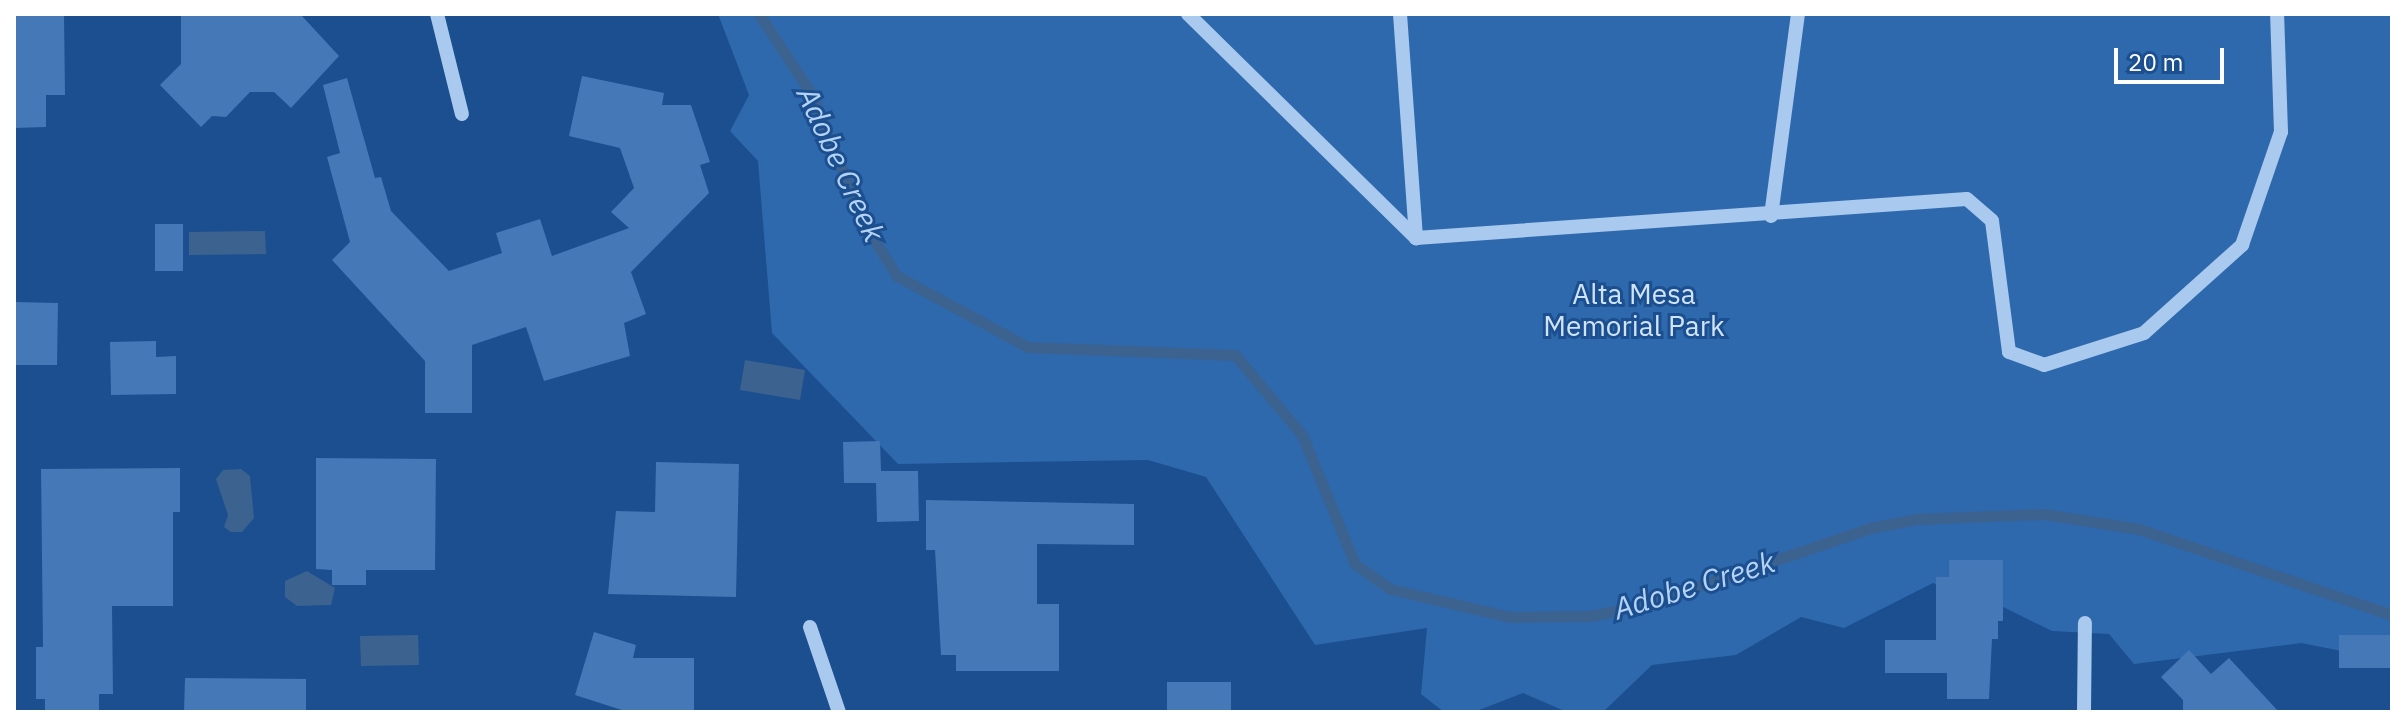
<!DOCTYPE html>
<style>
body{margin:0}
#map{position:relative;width:2406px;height:726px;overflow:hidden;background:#1b4f8f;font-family:"IBM Plex Sans",sans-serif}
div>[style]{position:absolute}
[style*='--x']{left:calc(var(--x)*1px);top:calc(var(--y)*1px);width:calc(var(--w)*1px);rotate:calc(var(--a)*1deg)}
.green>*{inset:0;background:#2e69ad}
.water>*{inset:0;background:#3c6290}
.stream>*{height:11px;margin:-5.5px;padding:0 5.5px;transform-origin:5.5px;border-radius:5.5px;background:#3c6290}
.building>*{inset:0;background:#4478b7}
.minor>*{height:14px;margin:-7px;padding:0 7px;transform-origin:7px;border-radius:7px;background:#a9c9ee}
span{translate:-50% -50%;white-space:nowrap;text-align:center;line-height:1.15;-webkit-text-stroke:6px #1b4f8f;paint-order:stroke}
.park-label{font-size:28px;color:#cfe3fa}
.water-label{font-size:30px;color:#b5d3f5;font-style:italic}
.frame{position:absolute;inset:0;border:16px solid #fff;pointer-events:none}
.scale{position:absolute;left:2114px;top:48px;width:110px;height:36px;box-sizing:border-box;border:4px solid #fff;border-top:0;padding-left:10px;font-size:24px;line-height:28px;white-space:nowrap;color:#fff;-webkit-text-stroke:6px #1b4f8f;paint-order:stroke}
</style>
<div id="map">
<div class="green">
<div style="clip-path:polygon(718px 14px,2392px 14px,2392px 661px,2301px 643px,2134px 664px,2109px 634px,2052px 631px,1995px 603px,1933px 583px,1844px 628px,1801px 617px,1736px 655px,1652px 665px,1603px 712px,1567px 712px,1523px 693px,1474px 712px,1444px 712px,1421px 694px,1427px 628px,1315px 645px,1206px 477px,1148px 460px,898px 464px,772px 333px,758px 161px,730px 131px,749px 95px)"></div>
</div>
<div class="water">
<div style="clip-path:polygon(265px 231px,266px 254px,189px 255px,189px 232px)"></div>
<div style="clip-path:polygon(745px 360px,805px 370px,800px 400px,740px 390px)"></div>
<div style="clip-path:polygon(241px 469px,250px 476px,254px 518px,242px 532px,231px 532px,224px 527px,228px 515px,216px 479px,223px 470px)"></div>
<div style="clip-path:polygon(307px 571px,335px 588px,331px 605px,297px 606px,285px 597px,285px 581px)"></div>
<div style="clip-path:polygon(418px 635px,419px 665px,361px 666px,360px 636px)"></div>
</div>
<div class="stream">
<div style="--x:759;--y:14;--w:97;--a:56.8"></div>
<div style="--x:812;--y:95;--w:139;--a:68"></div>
<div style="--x:864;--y:224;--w:62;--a:57.6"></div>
<div style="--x:897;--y:276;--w:149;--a:28.5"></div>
<div style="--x:1028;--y:347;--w:207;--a:2.2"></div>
<div style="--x:1235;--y:355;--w:104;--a:50.1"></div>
<div style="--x:1302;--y:435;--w:139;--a:67.7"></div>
<div style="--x:1355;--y:564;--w:43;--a:35.5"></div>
<div style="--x:1390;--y:589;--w:123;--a:13.1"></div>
<div style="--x:1510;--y:617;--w:81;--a:-0.7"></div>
<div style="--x:1591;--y:616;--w:53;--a:-11.9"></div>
<div style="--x:1643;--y:605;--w:240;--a:-18.7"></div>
<div style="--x:1870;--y:528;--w:48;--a:-10.8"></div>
<div style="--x:1917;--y:519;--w:127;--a:-2.3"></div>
<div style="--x:2044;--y:514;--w:96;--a:9"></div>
<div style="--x:2139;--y:529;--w:267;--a:18.8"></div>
</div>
<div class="building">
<div style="clip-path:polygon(14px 14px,64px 14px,65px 95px,46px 95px,46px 127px,14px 128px)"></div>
<div style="clip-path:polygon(181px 14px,302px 16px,339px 56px,291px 108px,274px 92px,250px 92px,226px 117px,212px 116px,201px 127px,160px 85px,181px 64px)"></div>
<div style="clip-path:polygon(582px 76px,664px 93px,662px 105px,691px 105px,710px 162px,700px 165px,709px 193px,631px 272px,646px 314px,624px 323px,630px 356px,544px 381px,526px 327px,472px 345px,472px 413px,425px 413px,425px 361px,332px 260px,350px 242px,327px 157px,340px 153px,323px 85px,347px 78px,375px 178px,381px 177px,391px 211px,449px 271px,502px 253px,496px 233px,540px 219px,552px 256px,629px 228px,611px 212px,634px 188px,620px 148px,569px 136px)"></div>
<div style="clip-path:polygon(155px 224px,183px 224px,183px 271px,155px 271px)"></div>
<div style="clip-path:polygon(14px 302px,58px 303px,57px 365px,14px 365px)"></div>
<div style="clip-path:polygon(156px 341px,156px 357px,176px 356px,176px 394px,111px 395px,110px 342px)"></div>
<div style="clip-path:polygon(880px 441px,881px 471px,918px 471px,919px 521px,877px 522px,876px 483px,844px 483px,843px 442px)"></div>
<div style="clip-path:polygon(316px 458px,436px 459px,435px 570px,366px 570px,366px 585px,332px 585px,332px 570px,316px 569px)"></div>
<div style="clip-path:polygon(656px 462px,739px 464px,736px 597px,608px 594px,616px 511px,655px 512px)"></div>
<div style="clip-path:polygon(180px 468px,180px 512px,173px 512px,173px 606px,112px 606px,113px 694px,99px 694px,99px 712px,45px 712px,45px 699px,36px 699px,36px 647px,43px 647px,41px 469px)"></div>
<div style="clip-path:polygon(926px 500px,1134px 504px,1134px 545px,1037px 544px,1037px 604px,1059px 604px,1059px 671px,956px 671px,956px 655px,941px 655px,935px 550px,926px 550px)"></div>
<div style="clip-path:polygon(1949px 560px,2003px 560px,2003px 621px,1998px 621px,1998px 639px,1992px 639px,1989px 699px,1947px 699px,1947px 673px,1885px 673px,1885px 640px,1936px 640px,1936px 577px,1949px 577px)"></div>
<div style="clip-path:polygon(594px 632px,636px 645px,633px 658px,694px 658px,694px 712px,628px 712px,575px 695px)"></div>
<div style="clip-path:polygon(2339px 635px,2392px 635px,2392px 668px,2339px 668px)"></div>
<div style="clip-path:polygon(2189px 650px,2211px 674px,2229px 658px,2279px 712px,2183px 712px,2183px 700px,2161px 677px)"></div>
<div style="clip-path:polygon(185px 678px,306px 679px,306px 712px,184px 712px)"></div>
<div style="clip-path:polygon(1167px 682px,1231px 682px,1231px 712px,1167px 712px)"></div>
</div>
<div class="minor">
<div style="--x:437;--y:14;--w:103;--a:76"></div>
<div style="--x:1188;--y:14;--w:320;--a:44.5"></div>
<div style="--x:1416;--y:238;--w:552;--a:-4.05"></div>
<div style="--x:1967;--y:199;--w:33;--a:41"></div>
<div style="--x:1992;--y:221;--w:132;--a:82.6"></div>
<div style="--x:2009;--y:352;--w:37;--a:20"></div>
<div style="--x:2044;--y:365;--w:105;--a:-17.7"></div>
<div style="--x:2144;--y:333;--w:132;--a:-41.9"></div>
<div style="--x:2242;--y:245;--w:120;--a:-71"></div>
<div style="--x:2281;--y:132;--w:118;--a:-91.9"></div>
<div style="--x:1400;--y:14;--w:225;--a:85.9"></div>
<div style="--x:1771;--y:216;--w:204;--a:-82.4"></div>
<div style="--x:810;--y:627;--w:90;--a:71.2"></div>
<div style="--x:2084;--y:712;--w:89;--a:-89.4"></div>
</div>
<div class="park-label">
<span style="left:1634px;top:310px">Alta Mesa<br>Memorial Park</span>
</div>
<div class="water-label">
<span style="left:841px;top:164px;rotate:65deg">Adobe Creek</span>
<span style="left:1694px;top:585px;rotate:-17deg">Adobe Creek</span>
</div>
<div class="frame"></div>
<div class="scale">20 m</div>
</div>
